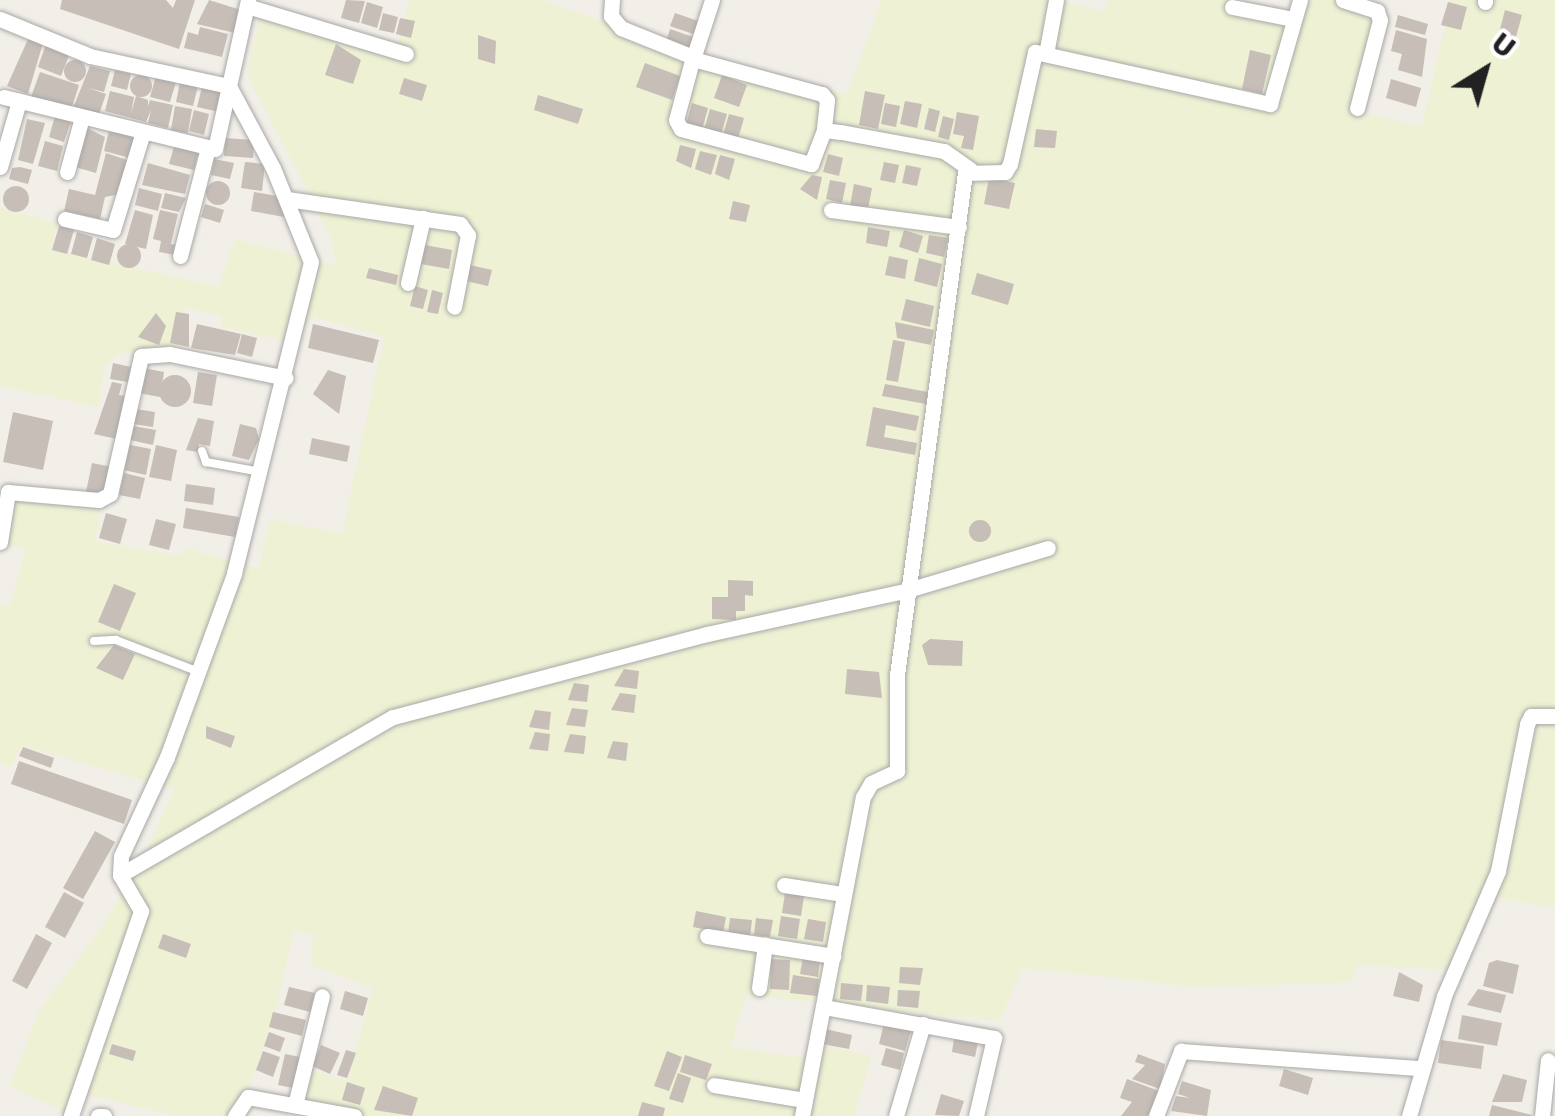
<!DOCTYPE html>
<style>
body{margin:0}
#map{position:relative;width:1555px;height:1116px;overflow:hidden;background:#f2efe8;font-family:Rubik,sans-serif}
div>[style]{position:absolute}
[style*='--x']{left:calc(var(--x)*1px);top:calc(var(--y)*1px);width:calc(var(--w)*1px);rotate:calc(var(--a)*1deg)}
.farmland>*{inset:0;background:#eef1d3}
.building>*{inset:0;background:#c7beb7}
.round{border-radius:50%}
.roads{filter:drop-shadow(0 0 2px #a8a8a8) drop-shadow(0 0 2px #a8a8a8)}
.service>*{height:8px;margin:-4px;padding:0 4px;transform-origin:4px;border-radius:4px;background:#fff}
.minor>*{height:15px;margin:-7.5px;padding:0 7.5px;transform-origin:7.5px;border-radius:7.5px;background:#fff}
span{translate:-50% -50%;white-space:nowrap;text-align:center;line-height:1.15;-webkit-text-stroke:8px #fff;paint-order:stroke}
.north{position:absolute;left:1435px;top:20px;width:100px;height:100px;-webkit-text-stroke:8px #fff;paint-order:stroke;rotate:37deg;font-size:28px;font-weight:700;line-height:40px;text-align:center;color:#212121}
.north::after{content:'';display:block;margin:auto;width:35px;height:45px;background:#212121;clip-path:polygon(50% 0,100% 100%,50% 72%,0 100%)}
</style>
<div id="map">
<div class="farmland">
<div style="clip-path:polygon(409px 0,542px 0,717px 62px,847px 94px,882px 0,1054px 0,1104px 11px,1108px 0,1228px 0,1293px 19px,1300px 0,1341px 0,1377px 12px,1354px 111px,1422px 126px,1451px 0,1555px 0,1555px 908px,1490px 896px,1458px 970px,1356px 965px,1352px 982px,1197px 987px,1023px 968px,999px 1021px,746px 995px,731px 1047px,819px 1060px,822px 1045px,871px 1056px,854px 1116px,354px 1116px,303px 1102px,311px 1070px,347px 1081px,373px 988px,311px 965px,313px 934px,293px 932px,277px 1006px,239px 1116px,178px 1116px,88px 1095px,73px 1116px,10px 1086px,40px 1009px,101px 928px,144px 857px,174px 789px,22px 746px,11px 767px,0 763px,0 605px,10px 606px,26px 549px,0 544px,0 492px,102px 506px,95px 541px,181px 556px,184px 548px,259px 568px,270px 519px,342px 534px,384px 337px,314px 317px,286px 341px,222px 327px,222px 316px,185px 308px,174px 351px,120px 353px,104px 366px,98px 407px,0 386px,0 208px,58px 223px,51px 249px,219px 287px,235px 239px,337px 266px,330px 236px,247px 73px,262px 7px,397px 51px)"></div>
</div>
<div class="building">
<div style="clip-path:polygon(62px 0,166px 0,173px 8px,176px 0,195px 0,179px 49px,60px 9px)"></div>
<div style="clip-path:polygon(209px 0,241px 10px,235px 33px,197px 24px)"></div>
<div style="clip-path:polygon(346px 0,365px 1px,359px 23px,341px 18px)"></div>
<div style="clip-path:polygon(367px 2px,383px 7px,377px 28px,361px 23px)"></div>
<div style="clip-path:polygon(1448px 2px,1467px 7px,1461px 30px,1441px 25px)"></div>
<div style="clip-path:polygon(1505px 10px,1522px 15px,1516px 37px,1499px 33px)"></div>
<div style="clip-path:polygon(383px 13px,398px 17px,394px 33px,379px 30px)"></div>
<div style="clip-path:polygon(675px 13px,701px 22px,696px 35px,670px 26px)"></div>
<div style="clip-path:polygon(1398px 15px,1428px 24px,1425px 35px,1395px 27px)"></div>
<div style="clip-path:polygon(400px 18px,415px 21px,411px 38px,396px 34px)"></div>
<div style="clip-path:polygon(200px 27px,228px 34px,222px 57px,184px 48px,188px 32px,198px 35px)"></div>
<div style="clip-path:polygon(670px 29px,696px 38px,692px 51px,666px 42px)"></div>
<div style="clip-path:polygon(1396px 30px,1427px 39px,1422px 77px,1398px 70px,1402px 54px,1391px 51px)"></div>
<div style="clip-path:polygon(478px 35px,496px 41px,495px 64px,478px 59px)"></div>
<div style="clip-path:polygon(29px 37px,43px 43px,28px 94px,7px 86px)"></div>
<div style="clip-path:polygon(46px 44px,70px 53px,61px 76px,38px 67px)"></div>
<div style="clip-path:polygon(336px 44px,361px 60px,353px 84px,325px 75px)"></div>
<div style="clip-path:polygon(1250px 50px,1271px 55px,1262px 94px,1242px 89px)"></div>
<div class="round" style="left:64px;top:60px;width:22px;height:22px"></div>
<div style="clip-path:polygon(645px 63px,680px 76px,672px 100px,636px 87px)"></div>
<div style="clip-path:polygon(90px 66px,110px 71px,104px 92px,88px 88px,106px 94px,98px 117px,73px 108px)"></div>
<div style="clip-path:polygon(115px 70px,131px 74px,127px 90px,111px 86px)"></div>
<div style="clip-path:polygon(40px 72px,79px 85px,71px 110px,31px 97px)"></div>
<div class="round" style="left:130px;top:75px;width:22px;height:22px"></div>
<div style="clip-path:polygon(722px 75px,747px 85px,739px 107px,714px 98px)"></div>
<div style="clip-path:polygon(156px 76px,176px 82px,170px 102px,150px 97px)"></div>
<div style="clip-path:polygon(404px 78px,427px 85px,422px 101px,399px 94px)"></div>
<div style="clip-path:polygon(1391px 79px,1421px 88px,1416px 107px,1386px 98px)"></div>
<div style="clip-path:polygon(180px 82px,198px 86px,193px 106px,176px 102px)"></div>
<div style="clip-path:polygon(202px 87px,224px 92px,219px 112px,197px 107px)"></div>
<div style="clip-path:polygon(110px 91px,134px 97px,131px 113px,136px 96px,148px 100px,148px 106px,150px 100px,173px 105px,168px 128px,148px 123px,151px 110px,146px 122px,105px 111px)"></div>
<div style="clip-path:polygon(865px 91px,885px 95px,878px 129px,859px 125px)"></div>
<div style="clip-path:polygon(538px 95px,583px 109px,578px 124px,534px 110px)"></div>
<div style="clip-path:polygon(905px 101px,922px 104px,917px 128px,900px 124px)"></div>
<div style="clip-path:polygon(692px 103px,708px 108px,702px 130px,686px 125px)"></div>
<div style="clip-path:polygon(885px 103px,900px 106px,896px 127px,881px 124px)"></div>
<div style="clip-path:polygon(175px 106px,192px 109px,188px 133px,171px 130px)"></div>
<div style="clip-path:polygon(929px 108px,940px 111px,935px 132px,924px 129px)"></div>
<div style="clip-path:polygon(710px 109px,727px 114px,721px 135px,704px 130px)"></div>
<div style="clip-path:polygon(194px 110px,209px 114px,204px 135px,189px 131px)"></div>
<div style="clip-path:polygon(957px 112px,979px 116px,973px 150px,961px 148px,964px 136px,953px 134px)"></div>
<div style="clip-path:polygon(729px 114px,744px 118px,738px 139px,723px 135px)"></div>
<div style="clip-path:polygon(55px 116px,71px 121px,64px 142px,49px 137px)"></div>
<div style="clip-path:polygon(943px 116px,954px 119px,949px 140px,938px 137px)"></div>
<div style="clip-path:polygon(27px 119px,45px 123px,33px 164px,18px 160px)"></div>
<div style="clip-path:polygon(85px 127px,105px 137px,96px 173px,75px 167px)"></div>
<div style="clip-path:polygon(110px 127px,136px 135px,130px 158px,104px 151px)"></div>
<div style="clip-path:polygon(1036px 129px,1057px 131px,1055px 148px,1034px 147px)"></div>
<div style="clip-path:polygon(225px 138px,254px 140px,253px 158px,224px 156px)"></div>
<div style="clip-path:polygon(45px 141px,63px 146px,57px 171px,38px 166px)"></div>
<div style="clip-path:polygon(175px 143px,199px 149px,194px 170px,169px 164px)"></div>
<div style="clip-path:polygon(680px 145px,696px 149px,691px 168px,676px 161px)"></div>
<div style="clip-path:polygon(700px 151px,717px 155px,711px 175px,695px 169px)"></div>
<div style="clip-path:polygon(106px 153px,127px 160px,120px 194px,105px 197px,100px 219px,64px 211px,69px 189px,95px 195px)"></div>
<div style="clip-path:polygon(828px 154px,843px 158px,839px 176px,823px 172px)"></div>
<div style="clip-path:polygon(720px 155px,735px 159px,729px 180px,715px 174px)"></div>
<div style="clip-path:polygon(214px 159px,234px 163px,230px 179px,211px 175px)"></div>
<div style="clip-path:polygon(245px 162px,265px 164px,262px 191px,241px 188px)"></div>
<div style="clip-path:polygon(884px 162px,899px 165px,895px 183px,880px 180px)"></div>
<div style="clip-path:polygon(148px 163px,190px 175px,185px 194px,142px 185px)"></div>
<div style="clip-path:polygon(906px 165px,921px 168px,917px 186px,902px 183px)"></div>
<div style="clip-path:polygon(20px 167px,32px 170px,28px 184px,9px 179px,12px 168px)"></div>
<div style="clip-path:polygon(812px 175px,822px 177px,817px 200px,800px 189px)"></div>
<div style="clip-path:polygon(989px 178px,1015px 183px,1009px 209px,984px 204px)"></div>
<div style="clip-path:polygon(830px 180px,846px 183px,842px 203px,826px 199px)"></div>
<div class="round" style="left:206px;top:181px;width:24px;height:24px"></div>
<div style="clip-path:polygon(854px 184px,872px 188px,868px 209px,850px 206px)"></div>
<div class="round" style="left:3px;top:186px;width:26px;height:26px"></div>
<div style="clip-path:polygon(139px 188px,162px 194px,158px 211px,135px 205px)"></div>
<div style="clip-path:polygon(254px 192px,283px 197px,284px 217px,251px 211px)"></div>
<div style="clip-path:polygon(165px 193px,186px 198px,179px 212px,161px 208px)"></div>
<div style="clip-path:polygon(733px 201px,750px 205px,746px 222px,729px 219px)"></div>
<div style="clip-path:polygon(205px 204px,224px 210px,220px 223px,201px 217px)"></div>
<div style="clip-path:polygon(135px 210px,153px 215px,146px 249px,125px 244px)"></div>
<div style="clip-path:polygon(160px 210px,178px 214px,171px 244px,177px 245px,175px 255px,159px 252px,161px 241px,153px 239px)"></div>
<div style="clip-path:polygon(59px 226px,74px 230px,67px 254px,52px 250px)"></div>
<div style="clip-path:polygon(868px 227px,890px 231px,887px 247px,866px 243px)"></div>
<div style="clip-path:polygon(904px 230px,923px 236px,918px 253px,899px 247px)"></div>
<div style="clip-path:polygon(77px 232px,93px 237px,87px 258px,71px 254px)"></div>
<div style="clip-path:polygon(929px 235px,948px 238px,944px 257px,926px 253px)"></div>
<div style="clip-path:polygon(97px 238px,115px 244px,109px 265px,91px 260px)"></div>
<div class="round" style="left:117px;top:244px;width:24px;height:24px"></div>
<div style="clip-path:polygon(425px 245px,452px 250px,449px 269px,421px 264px)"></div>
<div style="clip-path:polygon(889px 256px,908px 260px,905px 279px,885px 275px)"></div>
<div style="clip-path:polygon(919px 258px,942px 264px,937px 287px,914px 281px)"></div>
<div style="clip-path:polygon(470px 265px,492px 270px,488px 286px,466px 281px)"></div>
<div style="clip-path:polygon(369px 268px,398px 275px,396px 285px,366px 278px)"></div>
<div style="clip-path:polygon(977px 273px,1014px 284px,1008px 305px,971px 294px)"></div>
<div style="clip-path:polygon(415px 286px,428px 290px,423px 309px,410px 306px)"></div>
<div style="clip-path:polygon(432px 290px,443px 293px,438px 314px,427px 312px)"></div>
<div style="clip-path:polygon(906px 299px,934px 306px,930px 327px,901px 320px)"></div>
<div style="clip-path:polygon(176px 312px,189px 314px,189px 347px,170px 343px)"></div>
<div style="clip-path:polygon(156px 313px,166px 326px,159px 345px,138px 337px)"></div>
<div style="clip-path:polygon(895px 322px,934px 330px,931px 345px,897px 338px)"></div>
<div style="clip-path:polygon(197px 324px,241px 334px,235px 355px,191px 348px)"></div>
<div style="clip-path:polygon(313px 324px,379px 340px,373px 363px,308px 348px)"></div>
<div style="clip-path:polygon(242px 334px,257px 338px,252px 357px,237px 353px)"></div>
<div style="clip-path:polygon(893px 340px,905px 342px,898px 382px,886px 380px)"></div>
<div style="clip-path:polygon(113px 363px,131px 367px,128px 382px,110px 379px)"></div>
<div style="clip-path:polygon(143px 368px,164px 372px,160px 397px,138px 393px)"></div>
<div style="clip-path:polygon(328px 370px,346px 376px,339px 414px,313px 394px)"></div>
<div style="clip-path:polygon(198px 372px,217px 375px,212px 406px,193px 403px)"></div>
<div class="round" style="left:159px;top:375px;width:32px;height:32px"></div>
<div style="clip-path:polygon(112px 382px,122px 384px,119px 395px,125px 396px,117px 439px,94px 434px)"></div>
<div style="clip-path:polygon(885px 384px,928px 392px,926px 404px,882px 396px)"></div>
<div style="clip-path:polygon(873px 407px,919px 416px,916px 431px,886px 425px,884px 437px,917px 443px,915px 455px,866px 446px)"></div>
<div style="clip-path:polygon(136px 409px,155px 412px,153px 427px,133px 424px)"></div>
<div style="clip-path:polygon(13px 412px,53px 421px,43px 470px,3px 462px)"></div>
<div style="clip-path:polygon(198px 418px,214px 421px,210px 446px,199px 444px,198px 452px,186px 450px)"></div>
<div style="clip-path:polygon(240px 424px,256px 428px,259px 439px,249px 460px,232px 456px)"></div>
<div style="clip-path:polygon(133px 426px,156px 430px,153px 445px,130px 440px)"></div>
<div style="clip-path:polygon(312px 438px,350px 446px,347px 462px,309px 454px)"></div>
<div style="clip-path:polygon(130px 445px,151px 449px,146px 475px,124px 470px)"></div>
<div style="clip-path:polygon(156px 445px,177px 450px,171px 481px,149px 477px)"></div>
<div style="clip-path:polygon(92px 463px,112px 467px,106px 496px,86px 492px)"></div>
<div style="clip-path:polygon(124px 473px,145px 478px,140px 499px,119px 495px)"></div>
<div style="clip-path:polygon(186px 484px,215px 488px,213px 505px,184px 501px)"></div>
<div style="clip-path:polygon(186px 508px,239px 517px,235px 537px,183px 528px)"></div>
<div style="clip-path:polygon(106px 513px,127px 519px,120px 544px,99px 538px)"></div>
<div style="clip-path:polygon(156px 519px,176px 524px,169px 550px,149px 545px)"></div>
<div class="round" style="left:969px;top:520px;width:22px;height:22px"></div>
<div style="clip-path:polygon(728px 580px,753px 581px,753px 596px,745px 595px,745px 611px,736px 611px,736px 620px,712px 619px,712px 597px,728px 597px)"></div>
<div style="clip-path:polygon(114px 584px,136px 593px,120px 631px,98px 622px)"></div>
<div style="clip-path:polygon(930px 639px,963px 641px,962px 666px,928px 665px,922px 645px)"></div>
<div style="clip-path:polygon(114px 645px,135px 654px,123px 680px,96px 668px)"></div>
<div style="clip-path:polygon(624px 669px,639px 671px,637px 689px,614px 686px)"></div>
<div style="clip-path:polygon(847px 669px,879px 672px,882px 698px,845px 694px)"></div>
<div style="clip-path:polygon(574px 683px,589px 685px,587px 702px,568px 700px)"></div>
<div style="clip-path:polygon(620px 693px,636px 695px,634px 713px,611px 710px)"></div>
<div style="clip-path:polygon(572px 708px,588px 710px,585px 727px,566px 725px)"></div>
<div style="clip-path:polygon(535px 710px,551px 712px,549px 730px,529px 727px)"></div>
<div style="clip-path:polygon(206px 726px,235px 736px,231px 748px,206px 738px)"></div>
<div style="clip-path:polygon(535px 732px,550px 734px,548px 751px,529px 749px)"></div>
<div style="clip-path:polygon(570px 734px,586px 736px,584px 754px,564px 752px)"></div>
<div style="clip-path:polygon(613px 741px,628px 743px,626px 761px,607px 758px)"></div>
<div style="clip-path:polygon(23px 747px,54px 758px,51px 768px,19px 756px)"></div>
<div style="clip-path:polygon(19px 761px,132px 800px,124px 824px,11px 784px)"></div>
<div style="clip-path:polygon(95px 831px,115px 842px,83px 899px,63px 888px)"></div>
<div style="clip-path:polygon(64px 892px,84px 903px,65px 938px,45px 927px)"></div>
<div style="clip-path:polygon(785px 893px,804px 896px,801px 916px,782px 913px)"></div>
<div style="clip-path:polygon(696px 911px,726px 917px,723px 933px,693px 927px)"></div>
<div style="clip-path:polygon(781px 916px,800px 919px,797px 939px,778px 936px)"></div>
<div style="clip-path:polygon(730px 918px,752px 920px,750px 937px,728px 934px)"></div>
<div style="clip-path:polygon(756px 918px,773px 920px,770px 937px,754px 935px)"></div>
<div style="clip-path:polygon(808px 919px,826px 922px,823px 942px,804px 939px)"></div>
<div style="clip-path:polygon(36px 934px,52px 943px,27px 989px,12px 981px)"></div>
<div style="clip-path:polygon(163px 934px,191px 944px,186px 958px,158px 948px)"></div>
<div style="clip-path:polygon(803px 957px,820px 959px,818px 977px,800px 974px)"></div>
<div style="clip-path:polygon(771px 959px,790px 960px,789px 990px,770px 989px)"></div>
<div style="clip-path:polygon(1497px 960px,1519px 965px,1513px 994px,1483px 986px,1489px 963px)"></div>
<div style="clip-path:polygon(900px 967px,923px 968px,920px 985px,899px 983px)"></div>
<div style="clip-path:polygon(1399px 972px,1423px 985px,1419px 1002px,1393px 996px)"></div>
<div style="clip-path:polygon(793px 975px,819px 979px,817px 996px,790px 993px)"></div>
<div style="clip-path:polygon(841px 983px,863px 985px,861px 1001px,840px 999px)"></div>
<div style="clip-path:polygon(867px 985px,890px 987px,888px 1004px,866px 1001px)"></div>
<div style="clip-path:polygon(289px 987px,315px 993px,310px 1012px,284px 1005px)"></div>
<div style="clip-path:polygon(1478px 989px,1506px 995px,1501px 1013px,1467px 1005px)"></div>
<div style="clip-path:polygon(898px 990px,920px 991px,918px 1008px,897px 1006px)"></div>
<div style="clip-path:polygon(345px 991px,368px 998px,363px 1016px,340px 1009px)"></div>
<div style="clip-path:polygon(273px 1012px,306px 1020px,302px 1036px,269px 1027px)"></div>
<div style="clip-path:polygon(1462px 1015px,1502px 1023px,1497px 1046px,1458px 1039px)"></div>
<div style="clip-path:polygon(884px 1023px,911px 1030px,905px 1051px,879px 1044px)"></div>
<div style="clip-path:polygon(825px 1029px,852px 1035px,849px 1049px,822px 1044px)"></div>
<div style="clip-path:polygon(269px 1032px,285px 1038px,280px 1052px,264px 1046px)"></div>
<div style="clip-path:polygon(955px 1032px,979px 1037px,975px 1057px,952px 1052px)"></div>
<div style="clip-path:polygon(1441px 1040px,1484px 1046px,1481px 1069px,1438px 1063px)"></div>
<div style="clip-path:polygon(112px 1044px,136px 1051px,133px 1061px,109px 1054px)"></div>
<div style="clip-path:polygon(321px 1045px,340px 1053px,330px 1074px,312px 1066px)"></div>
<div style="clip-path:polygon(886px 1048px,904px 1053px,900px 1070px,881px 1065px)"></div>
<div style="clip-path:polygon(346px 1050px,356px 1053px,347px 1078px,337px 1075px)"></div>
<div style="clip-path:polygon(263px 1051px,280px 1057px,273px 1077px,256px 1070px)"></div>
<div style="clip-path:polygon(667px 1051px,682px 1057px,669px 1091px,654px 1086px)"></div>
<div style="clip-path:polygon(285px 1054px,300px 1057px,293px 1088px,278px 1085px)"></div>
<div style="clip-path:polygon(1138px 1054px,1165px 1064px,1160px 1089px,1132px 1079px,1145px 1065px,1135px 1062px)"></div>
<div style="clip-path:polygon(685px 1055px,712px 1064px,706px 1080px,680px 1072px)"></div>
<div style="clip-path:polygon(1284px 1069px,1313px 1078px,1308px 1095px,1279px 1086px)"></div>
<div style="clip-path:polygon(678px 1073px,691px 1078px,683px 1103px,669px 1099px)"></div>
<div style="clip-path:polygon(1503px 1074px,1527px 1080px,1522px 1102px,1492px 1102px)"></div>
<div style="clip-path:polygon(1127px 1079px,1159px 1091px,1148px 1116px,1121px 1116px,1132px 1102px,1120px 1098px)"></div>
<div style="clip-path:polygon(1182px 1081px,1211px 1090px,1207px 1116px,1171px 1111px,1176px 1096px,1190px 1098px,1178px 1094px)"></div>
<div style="clip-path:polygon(347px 1082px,365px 1088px,360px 1105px,342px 1100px)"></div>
<div style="clip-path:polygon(383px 1086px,418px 1098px,412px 1116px,374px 1110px)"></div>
<div style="clip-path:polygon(941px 1094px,964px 1101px,959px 1116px,935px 1115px)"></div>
<div style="clip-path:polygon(642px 1102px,665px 1108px,663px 1116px,638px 1116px)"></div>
<div style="clip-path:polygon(1492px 1105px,1532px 1115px,1532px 1116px,1489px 1116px)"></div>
</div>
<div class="roads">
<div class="service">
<div style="--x:202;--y:451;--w:12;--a:70"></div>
<div style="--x:206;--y:462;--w:56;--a:10.3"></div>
<div style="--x:94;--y:641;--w:22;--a:-3"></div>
<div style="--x:116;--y:640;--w:89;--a:21.1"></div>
</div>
<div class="minor">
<div style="--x:612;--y:0;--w:16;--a:94"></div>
<div style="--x:611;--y:16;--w:16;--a:50"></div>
<div style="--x:621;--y:28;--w:78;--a:21.9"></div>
<div style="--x:693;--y:57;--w:65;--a:105.1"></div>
<div style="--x:676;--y:120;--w:10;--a:61"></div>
<div style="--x:681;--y:129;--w:135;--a:15.1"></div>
<div style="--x:811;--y:164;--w:36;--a:-69"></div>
<div style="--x:824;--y:130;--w:17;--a:7"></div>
<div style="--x:841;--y:132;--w:105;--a:10.5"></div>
<div style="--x:944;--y:151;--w:32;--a:35"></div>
<div style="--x:712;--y:0;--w:62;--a:107.9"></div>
<div style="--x:693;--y:59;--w:134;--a:15.2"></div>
<div style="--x:822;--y:94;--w:8;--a:50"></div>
<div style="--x:827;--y:100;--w:30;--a:96"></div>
<div style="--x:1343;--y:0;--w:36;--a:18"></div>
<div style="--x:1377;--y:11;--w:9;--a:72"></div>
<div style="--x:1380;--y:20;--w:91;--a:104.6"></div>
<div style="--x:1485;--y:2;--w:2;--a:-90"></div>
<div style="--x:247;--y:6;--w:166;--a:16.8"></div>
<div style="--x:1232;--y:7;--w:63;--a:11"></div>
<div style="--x:0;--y:19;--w:97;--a:22.3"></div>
<div style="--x:90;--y:56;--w:142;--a:12.2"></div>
<div style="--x:229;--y:86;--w:93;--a:61.8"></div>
<div style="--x:273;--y:168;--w:101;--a:68"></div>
<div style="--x:311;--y:262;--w:321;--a:103.9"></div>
<div style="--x:234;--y:574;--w:195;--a:110.1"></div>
<div style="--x:167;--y:757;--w:109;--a:114.9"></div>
<div style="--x:121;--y:856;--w:19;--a:93"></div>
<div style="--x:120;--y:875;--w:42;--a:59.7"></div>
<div style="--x:141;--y:911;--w:217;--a:108.9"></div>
<div style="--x:1046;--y:54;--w:55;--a:-79.5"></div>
<div style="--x:4;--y:97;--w:217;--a:13.8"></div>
<div style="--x:215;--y:149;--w:153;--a:-77.5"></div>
<div style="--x:0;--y:167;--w:69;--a:-73.9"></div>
<div style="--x:67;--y:172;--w:57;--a:-74.7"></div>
<div style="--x:287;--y:199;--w:175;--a:8.2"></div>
<div style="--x:460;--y:224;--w:14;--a:54"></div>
<div style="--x:468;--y:235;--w:73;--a:101"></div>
<div style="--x:831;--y:210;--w:129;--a:7.6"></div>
<div style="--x:65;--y:219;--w:49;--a:12.9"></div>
<div style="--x:113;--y:230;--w:102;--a:-73"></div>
<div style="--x:180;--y:256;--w:112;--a:-75.5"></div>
<div style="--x:408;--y:283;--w:67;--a:-77"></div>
<div style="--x:0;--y:542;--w:51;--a:-80.9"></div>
<div style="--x:8;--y:492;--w:91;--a:5"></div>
<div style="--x:99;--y:500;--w:13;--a:-29"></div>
<div style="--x:110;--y:494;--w:141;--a:-77.3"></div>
<div style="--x:141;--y:356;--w:29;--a:-4"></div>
<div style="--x:170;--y:354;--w:118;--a:11.7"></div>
<div style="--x:120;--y:875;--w:315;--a:-30.1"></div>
<div style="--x:393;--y:717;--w:325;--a:-14.8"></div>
<div style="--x:707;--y:634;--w:206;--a:-12.3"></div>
<div style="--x:908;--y:590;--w:146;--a:-16.7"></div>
<div style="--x:784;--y:885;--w:60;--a:8.7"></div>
<div style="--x:707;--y:936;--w:128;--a:9"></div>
<div style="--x:759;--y:988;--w:44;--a:-82.2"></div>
<div style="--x:824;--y:1007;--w:173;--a:10.3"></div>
<div style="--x:994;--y:1038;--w:80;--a:103"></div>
<div style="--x:714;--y:1085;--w:92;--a:9.4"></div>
<div style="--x:295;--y:1105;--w:112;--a:-76.1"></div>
<div style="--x:98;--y:1116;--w:6;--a:0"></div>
<div style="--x:235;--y:1116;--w:23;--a:-56"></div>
<div style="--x:248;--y:1097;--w:108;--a:10.2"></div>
<div style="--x:802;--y:1116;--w:325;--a:-79.2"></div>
<div style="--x:863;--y:797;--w:16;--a:-60"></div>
<div style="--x:871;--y:783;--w:29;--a:-25"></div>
<div style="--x:897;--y:771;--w:96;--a:-90"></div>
<div style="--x:897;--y:675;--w:507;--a:-82.29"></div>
<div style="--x:965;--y:173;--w:40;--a:-1.4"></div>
<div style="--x:1005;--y:172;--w:9;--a:-58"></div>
<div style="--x:1010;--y:164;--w:115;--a:-77.4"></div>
<div style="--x:1035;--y:52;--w:241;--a:12.5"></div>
<div style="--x:1270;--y:104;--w:108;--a:-73.9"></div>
<div style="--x:896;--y:1116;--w:96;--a:-73.6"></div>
<div style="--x:1156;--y:1116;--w:70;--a:-69"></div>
<div style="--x:1181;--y:1051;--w:240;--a:4.1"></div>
<div style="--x:1409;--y:1116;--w:125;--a:-73.7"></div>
<div style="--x:1444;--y:996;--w:136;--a:-66.6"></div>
<div style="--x:1498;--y:871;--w:150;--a:-78.8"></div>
<div style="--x:1527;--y:724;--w:9;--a:-63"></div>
<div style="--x:1531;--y:716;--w:24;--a:0"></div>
<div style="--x:1542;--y:1116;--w:56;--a:-83.9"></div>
</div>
</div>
<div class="north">U</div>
</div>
